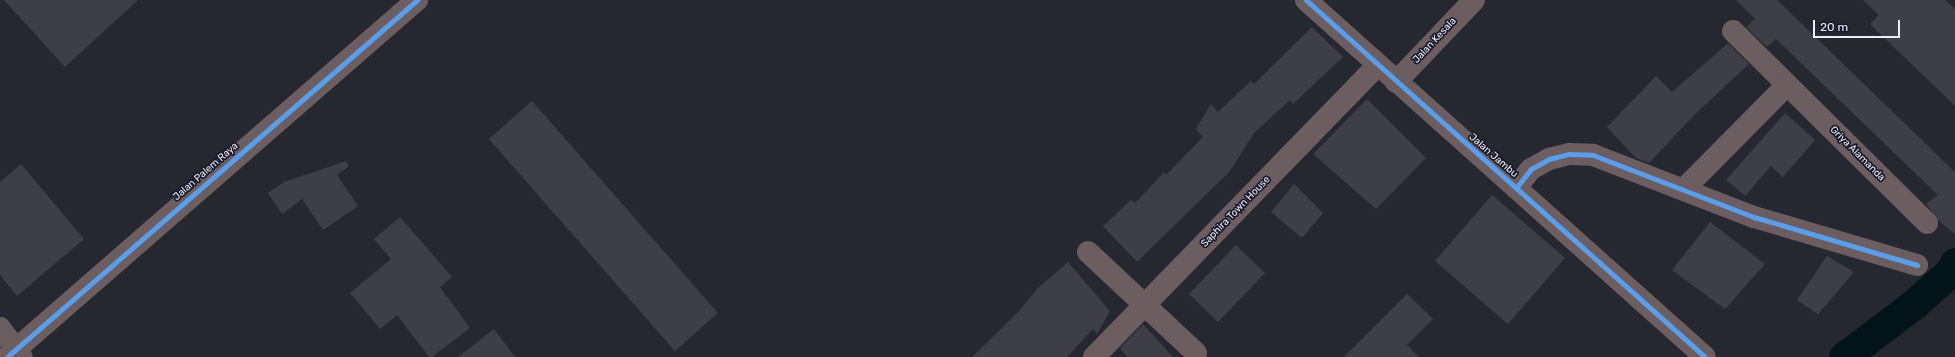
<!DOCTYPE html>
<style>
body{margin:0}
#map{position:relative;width:1955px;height:357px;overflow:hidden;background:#262830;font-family:Rubik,sans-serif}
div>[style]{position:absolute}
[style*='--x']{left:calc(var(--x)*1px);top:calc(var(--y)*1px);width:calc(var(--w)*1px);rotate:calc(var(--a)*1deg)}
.canal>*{height:31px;margin:-15.5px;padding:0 15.5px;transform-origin:15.5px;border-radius:15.5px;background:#031419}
.building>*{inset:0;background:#3e3f46}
.street>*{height:22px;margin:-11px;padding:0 11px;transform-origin:11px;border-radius:11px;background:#6b5d60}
.cycleway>*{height:5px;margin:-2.5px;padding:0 2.5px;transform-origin:2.5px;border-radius:2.5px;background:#5a9eea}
span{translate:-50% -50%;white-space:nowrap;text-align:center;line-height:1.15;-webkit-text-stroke:3.5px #181a2a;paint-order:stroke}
.street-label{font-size:10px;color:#ebedf9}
.scale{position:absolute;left:1813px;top:20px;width:87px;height:18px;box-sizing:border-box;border:2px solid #ebedf9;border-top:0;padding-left:5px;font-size:12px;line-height:14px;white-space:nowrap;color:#ebedf9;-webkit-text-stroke:3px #181a2a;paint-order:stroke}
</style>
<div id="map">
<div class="canal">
<div style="--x:1844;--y:357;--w:88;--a:-37.1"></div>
<div style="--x:1914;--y:304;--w:50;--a:-41.7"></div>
<div style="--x:1951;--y:271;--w:9;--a:-63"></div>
</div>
<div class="building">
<div style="clip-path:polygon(4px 0,138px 0,65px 67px)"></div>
<div style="clip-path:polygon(1736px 0,1777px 0,1955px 172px,1955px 234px,1939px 221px,1926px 204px,1938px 195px,1776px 39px,1767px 47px,1746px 27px,1755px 19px)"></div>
<div style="clip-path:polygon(1863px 0,1945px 0,1955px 9px,1955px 106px,1870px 24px,1879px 15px)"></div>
<div style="clip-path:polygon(1312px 27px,1343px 57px,1293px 104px,1290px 100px,1254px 133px,1230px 171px,1137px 262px,1103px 226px,1131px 200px,1135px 203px,1164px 172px,1166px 175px,1203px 137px,1196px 129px,1211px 104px,1218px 112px,1251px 81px,1254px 84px)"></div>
<div style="clip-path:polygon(1728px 43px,1749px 64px,1695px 114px,1649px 163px,1636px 158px,1607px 127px,1656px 76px,1672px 92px)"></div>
<div style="clip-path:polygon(1367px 99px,1426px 158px,1376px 209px,1313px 154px)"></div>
<div style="clip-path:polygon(532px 101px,718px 313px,675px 351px,489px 139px)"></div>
<div style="clip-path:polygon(1785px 113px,1815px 140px,1783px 177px,1771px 166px,1745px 196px,1726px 180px)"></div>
<div style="clip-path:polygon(346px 161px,349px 166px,337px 175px,358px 206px,323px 230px,302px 199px,282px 214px,268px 193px,284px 182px)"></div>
<div style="clip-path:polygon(21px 164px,84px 239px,17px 296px,0 275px,0 182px)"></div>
<div style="clip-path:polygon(1294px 184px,1323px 213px,1302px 238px,1271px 212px)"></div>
<div style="clip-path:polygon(1492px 195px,1565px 258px,1508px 324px,1435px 261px)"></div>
<div style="clip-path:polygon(400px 217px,452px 277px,440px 287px,470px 328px,432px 357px,429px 357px,397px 315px,380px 329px,350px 293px,391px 259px,374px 239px)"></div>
<div style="clip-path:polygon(1710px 222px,1765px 264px,1725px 309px,1672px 270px)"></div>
<div style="clip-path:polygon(1236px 245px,1265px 273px,1218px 322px,1189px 294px)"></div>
<div style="clip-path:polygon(1827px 256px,1854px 272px,1818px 314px,1797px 300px)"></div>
<div style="clip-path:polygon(1068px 262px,1110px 311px,1097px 334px,1093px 329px,1067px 357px,972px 357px,1018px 312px,1038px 288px)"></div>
<div style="clip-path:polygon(1407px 294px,1433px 319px,1407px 345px,1419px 357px,1344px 357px)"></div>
<div style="clip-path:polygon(1143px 324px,1173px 357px,1127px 357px,1120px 348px)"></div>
<div style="clip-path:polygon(494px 329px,515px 357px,458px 357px)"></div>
</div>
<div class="street">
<div style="--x:1306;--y:0;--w:535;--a:41.82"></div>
<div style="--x:1733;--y:31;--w:273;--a:44.7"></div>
<div style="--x:1396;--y:82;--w:113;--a:-46.4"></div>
<div style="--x:1516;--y:188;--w:24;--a:-52"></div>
<div style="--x:1531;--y:169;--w:21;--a:-29"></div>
<div style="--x:1549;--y:159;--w:21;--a:-14"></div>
<div style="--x:1569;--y:154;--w:24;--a:2"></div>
<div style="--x:1593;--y:155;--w:173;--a:21.1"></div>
<div style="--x:1754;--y:217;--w:170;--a:16.4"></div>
<div style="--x:1684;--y:189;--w:146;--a:-45.3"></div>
<div style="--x:1088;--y:252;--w:148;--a:43.1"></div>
<div style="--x:0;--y:328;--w:36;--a:53"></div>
<div style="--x:7;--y:357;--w:544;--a:-41.05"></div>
<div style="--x:1094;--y:357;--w:406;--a:-45.8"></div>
</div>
<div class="cycleway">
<div style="--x:1306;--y:0;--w:535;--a:41.82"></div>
<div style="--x:1516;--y:188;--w:24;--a:-52"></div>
<div style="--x:1531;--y:169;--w:21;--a:-29"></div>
<div style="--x:1549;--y:159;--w:21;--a:-14"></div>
<div style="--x:1569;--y:154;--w:24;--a:2"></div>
<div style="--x:1593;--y:155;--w:173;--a:21.1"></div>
<div style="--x:1754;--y:217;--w:170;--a:16.4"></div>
<div style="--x:7;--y:357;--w:544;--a:-41.05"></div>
</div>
<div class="street-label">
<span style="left:1435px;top:41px;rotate:-47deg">Jalan Kesala</span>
<span style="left:1857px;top:154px;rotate:45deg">Griya Alamanda</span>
<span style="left:1493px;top:156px;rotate:41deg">Jalan Jambu</span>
<span style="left:206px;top:172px;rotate:-41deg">Jalan Palem Raya</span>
<span style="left:1236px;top:212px;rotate:-46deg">Saphira Town House</span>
</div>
<div class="scale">20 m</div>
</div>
